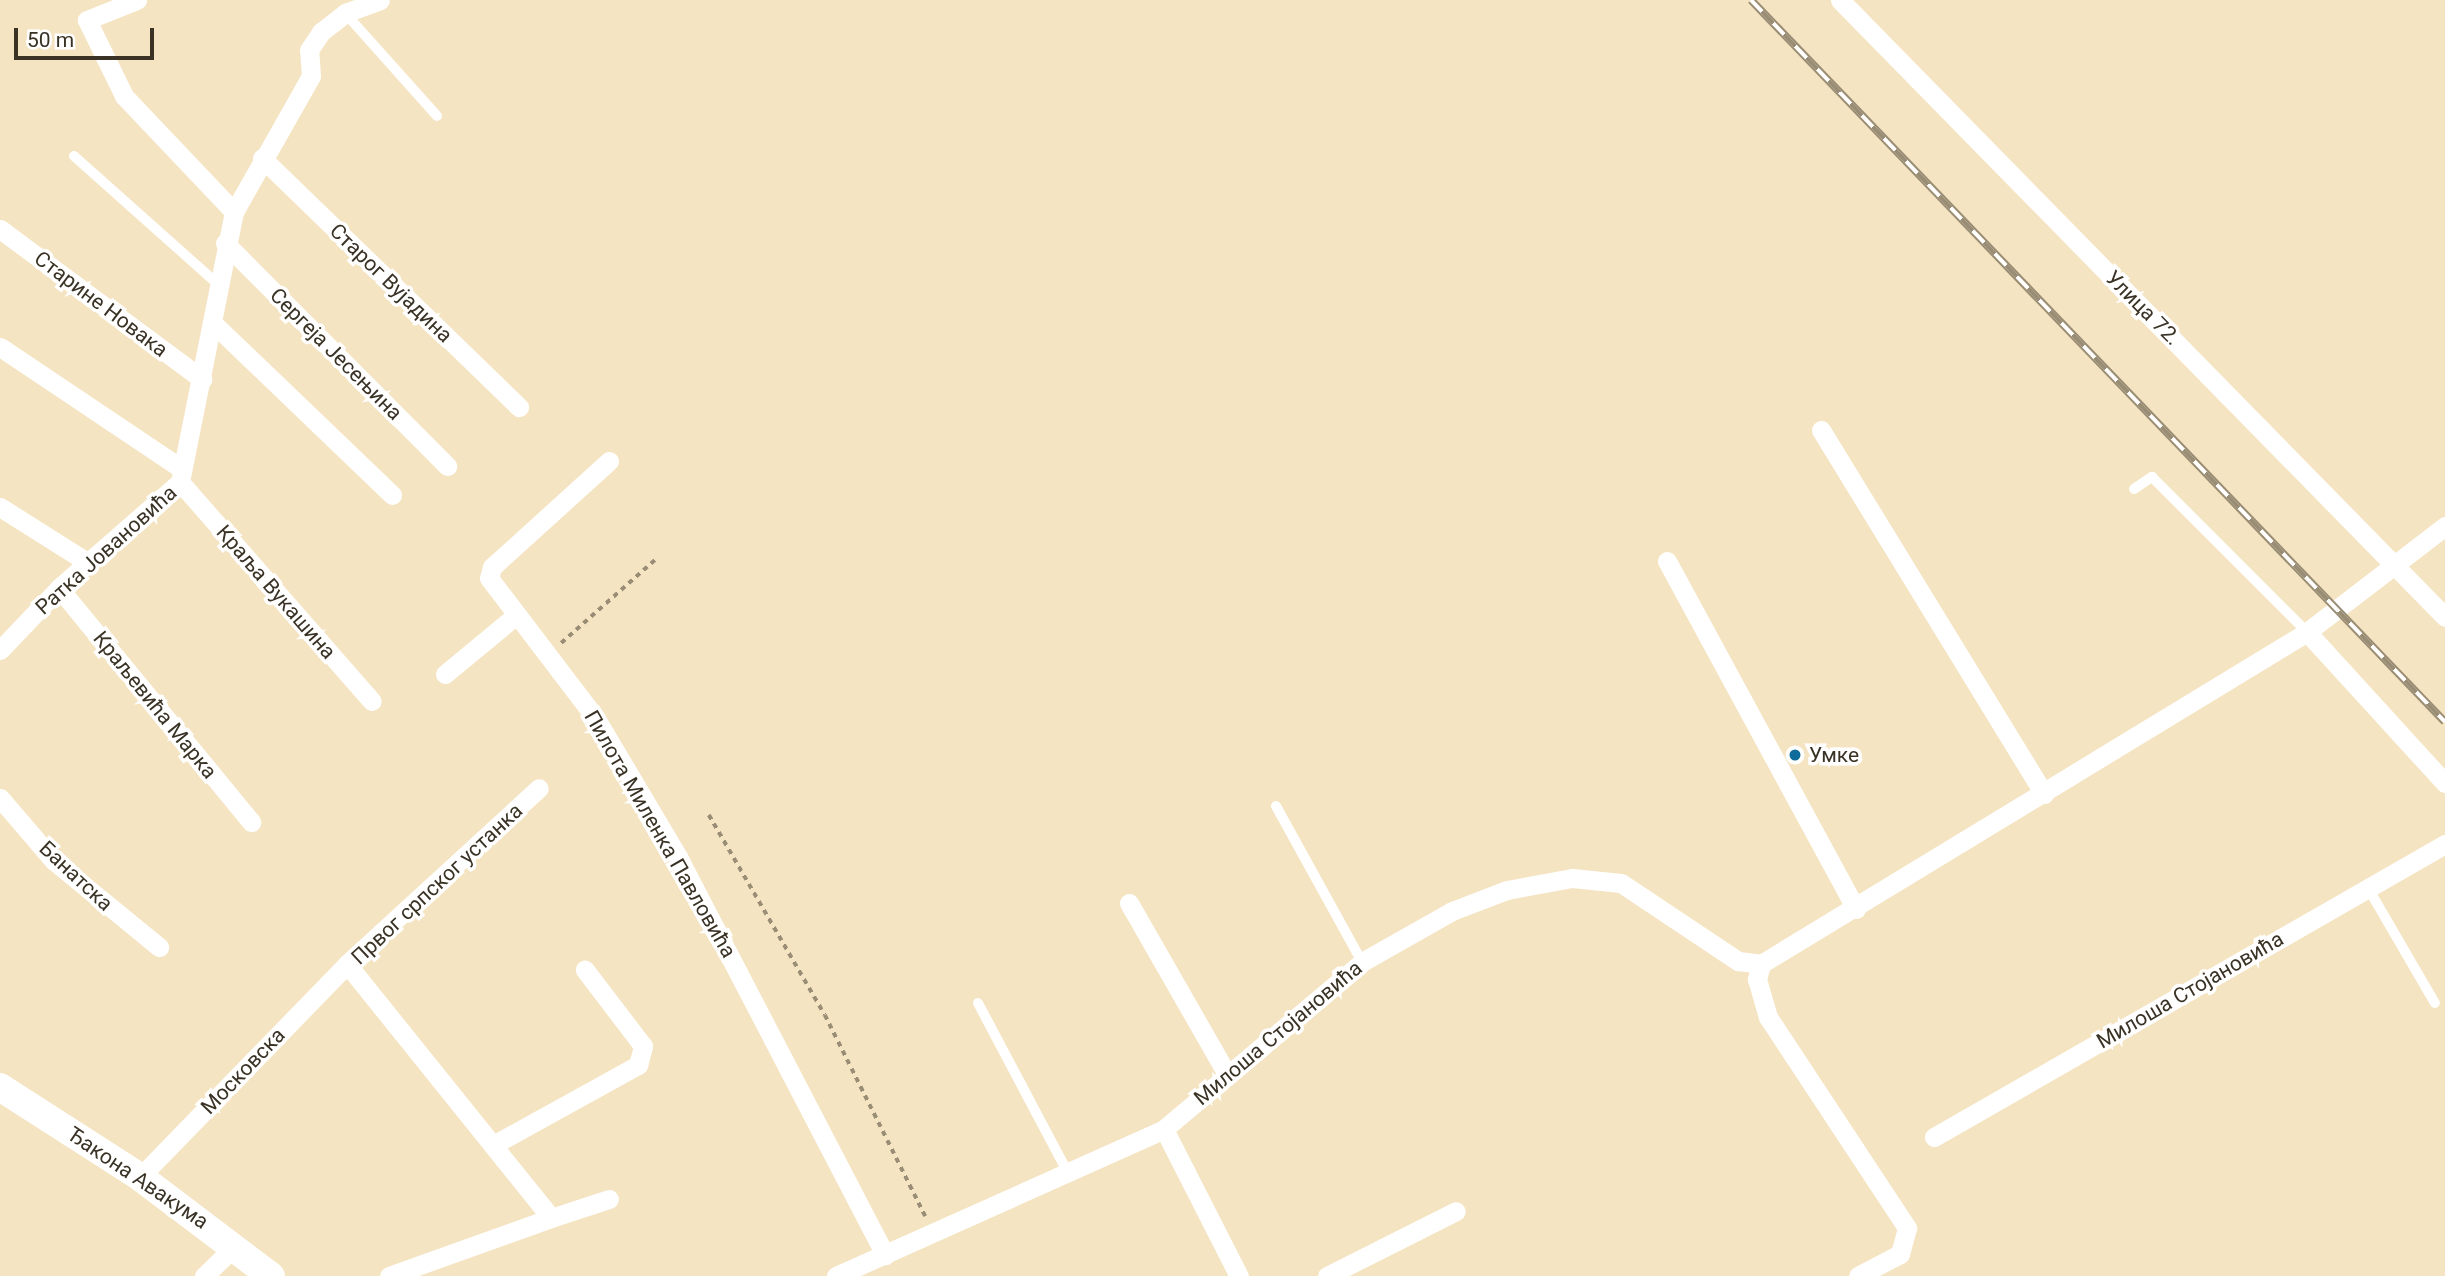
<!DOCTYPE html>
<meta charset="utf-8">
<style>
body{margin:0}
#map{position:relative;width:2445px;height:1276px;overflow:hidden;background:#f5e4c2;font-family:Roboto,sans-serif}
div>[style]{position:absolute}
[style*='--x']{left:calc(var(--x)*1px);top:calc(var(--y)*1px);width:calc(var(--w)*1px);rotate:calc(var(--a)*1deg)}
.path>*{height:3.5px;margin-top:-1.75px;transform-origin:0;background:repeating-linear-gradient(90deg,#998d75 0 5px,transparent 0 10px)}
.service>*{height:10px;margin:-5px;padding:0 5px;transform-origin:5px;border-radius:5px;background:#fff}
.minor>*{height:19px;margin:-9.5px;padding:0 9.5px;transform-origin:9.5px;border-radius:9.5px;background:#fff}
.secondary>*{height:28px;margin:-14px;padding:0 14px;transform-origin:14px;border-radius:14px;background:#fff}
.rail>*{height:8px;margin-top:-4px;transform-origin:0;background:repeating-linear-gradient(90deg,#fff 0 16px,#998d75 0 32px);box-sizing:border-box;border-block:2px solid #998d75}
.dots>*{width:19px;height:19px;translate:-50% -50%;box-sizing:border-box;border:4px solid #fff;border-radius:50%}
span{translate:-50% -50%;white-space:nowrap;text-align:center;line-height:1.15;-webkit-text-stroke:7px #fff;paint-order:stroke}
.street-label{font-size:21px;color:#393225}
.poi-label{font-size:21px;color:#393225}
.left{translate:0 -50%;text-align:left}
.scale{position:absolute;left:14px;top:28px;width:140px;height:32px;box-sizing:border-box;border:4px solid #393225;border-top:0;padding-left:9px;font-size:21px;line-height:24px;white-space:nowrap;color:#393225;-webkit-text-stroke:5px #fff;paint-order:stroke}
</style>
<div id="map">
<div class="path">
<div style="--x:561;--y:643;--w:127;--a:-41.5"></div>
<div style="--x:709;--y:815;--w:231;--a:59.9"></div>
<div style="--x:825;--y:1015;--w:225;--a:63.5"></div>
</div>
<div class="service">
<div style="--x:345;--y:13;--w:138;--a:48.2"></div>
<div style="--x:74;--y:156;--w:194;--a:41.7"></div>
<div style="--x:2134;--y:489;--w:22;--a:-34"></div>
<div style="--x:2152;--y:477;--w:219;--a:45"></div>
<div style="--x:1276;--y:806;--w:178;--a:61.1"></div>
<div style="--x:2368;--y:888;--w:133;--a:59.8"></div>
<div style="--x:978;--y:1003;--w:192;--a:62.1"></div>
</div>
<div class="minor">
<div style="--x:137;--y:0;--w:54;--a:158.2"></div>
<div style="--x:87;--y:20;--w:85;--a:64"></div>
<div style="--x:124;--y:96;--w:160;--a:46.5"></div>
<div style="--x:1840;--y:0;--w:864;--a:45.56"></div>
<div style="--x:262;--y:158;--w:358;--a:44.1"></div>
<div style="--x:0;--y:229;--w:252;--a:36.6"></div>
<div style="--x:225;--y:243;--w:315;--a:45.1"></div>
<div style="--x:216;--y:326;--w:244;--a:43.8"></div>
<div style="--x:0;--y:347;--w:218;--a:33.8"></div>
<div style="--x:1821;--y:430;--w:427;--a:58.5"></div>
<div style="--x:609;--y:461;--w:158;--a:137.8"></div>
<div style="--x:492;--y:567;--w:11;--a:105"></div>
<div style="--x:489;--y:578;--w:175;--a:52.7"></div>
<div style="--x:595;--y:717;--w:163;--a:59.3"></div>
<div style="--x:678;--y:857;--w:449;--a:62.5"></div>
<div style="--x:180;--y:482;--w:291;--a:48.8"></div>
<div style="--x:0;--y:507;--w:103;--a:32.3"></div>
<div style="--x:1667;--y:561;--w:396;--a:61.5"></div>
<div style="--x:59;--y:588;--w:303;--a:50.6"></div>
<div style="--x:2307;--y:632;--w:205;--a:47.6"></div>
<div style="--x:0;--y:650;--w:86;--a:-46.4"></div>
<div style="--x:59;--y:588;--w:161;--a:-41.2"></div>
<div style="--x:180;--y:482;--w:275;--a:-78.7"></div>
<div style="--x:234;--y:212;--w:156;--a:-60.5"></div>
<div style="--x:311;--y:76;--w:26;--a:-94"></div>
<div style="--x:309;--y:50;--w:22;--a:-56"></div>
<div style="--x:321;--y:32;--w:31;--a:-38"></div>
<div style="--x:345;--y:13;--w:37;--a:-20"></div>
<div style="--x:445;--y:674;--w:91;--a:-39.6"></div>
<div style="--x:0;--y:798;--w:83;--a:49.4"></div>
<div style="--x:54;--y:861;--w:136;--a:39.3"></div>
<div style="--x:1129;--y:903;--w:197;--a:60.2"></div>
<div style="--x:347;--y:964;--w:326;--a:51.2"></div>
<div style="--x:551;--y:1218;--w:172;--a:160.3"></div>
<div style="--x:1761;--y:964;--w:16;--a:105"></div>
<div style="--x:1757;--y:979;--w:40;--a:74"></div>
<div style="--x:1768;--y:1017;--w:253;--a:56.6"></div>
<div style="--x:1907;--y:1228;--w:27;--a:105"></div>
<div style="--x:1900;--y:1254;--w:47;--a:152.4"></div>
<div style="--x:1164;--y:1129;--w:165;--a:63"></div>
<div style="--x:1934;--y:1137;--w:589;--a:-29.83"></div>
<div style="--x:493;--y:1145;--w:166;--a:-28.9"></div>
<div style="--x:638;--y:1065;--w:20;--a:-75"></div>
<div style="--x:643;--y:1046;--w:96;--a:-127.3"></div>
<div style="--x:140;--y:1177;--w:297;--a:-45.8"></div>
<div style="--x:347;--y:964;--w:260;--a:-42.5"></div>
<div style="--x:551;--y:1218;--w:61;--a:-18.1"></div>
<div style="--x:204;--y:1276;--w:43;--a:-44.1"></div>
<div style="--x:836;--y:1276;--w:359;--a:-24.1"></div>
<div style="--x:1164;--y:1129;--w:259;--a:-40.1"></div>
<div style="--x:1362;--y:962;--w:103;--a:-29.5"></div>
<div style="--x:1452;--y:911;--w:59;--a:-20.9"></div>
<div style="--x:1507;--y:890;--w:66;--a:-10.5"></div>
<div style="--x:1572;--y:878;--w:49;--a:5.8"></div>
<div style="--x:1621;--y:883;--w:141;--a:33.7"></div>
<div style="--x:1738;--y:961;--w:23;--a:7"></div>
<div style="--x:1761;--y:964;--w:639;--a:-31.3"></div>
<div style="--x:2307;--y:632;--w:174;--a:-37.5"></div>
<div style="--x:1327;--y:1276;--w:144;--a:-26.7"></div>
</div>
<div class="secondary">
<div style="--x:0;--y:1087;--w:166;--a:32.7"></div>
<div style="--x:140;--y:1177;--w:164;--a:37.1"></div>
</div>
<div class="rail">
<div style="--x:1751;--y:0;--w:1001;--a:46.13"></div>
</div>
<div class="dots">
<div style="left:1795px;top:755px;background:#0d6c9a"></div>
</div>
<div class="street-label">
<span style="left:391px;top:283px;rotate:44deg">Старог Вујадина</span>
<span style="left:101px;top:304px;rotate:37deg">Старине Новака</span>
<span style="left:2143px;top:308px;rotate:45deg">Улица 72.</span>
<span style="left:336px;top:354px;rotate:45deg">Сергеја Јесењина</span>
<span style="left:106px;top:550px;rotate:-42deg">Ратка Јовановића</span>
<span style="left:276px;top:592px;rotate:49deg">Краља Вукашина</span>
<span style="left:155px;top:705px;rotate:51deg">Краљевића Марка</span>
<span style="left:660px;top:834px;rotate:60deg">Пилота Миленка Павловића</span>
<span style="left:76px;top:876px;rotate:43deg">Банатска</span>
<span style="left:437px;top:884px;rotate:-43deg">Првог српског устанка</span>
<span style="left:2190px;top:990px;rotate:-30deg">Милоша Стојановића</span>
<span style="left:1278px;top:1033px;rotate:-40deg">Милоша Стојановића</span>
<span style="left:243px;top:1071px;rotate:-46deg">Московска</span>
<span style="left:138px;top:1178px;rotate:34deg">Ђакона Авакума</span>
</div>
<div class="poi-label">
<span class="left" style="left:1809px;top:755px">Умке</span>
</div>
<div class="scale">50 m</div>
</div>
